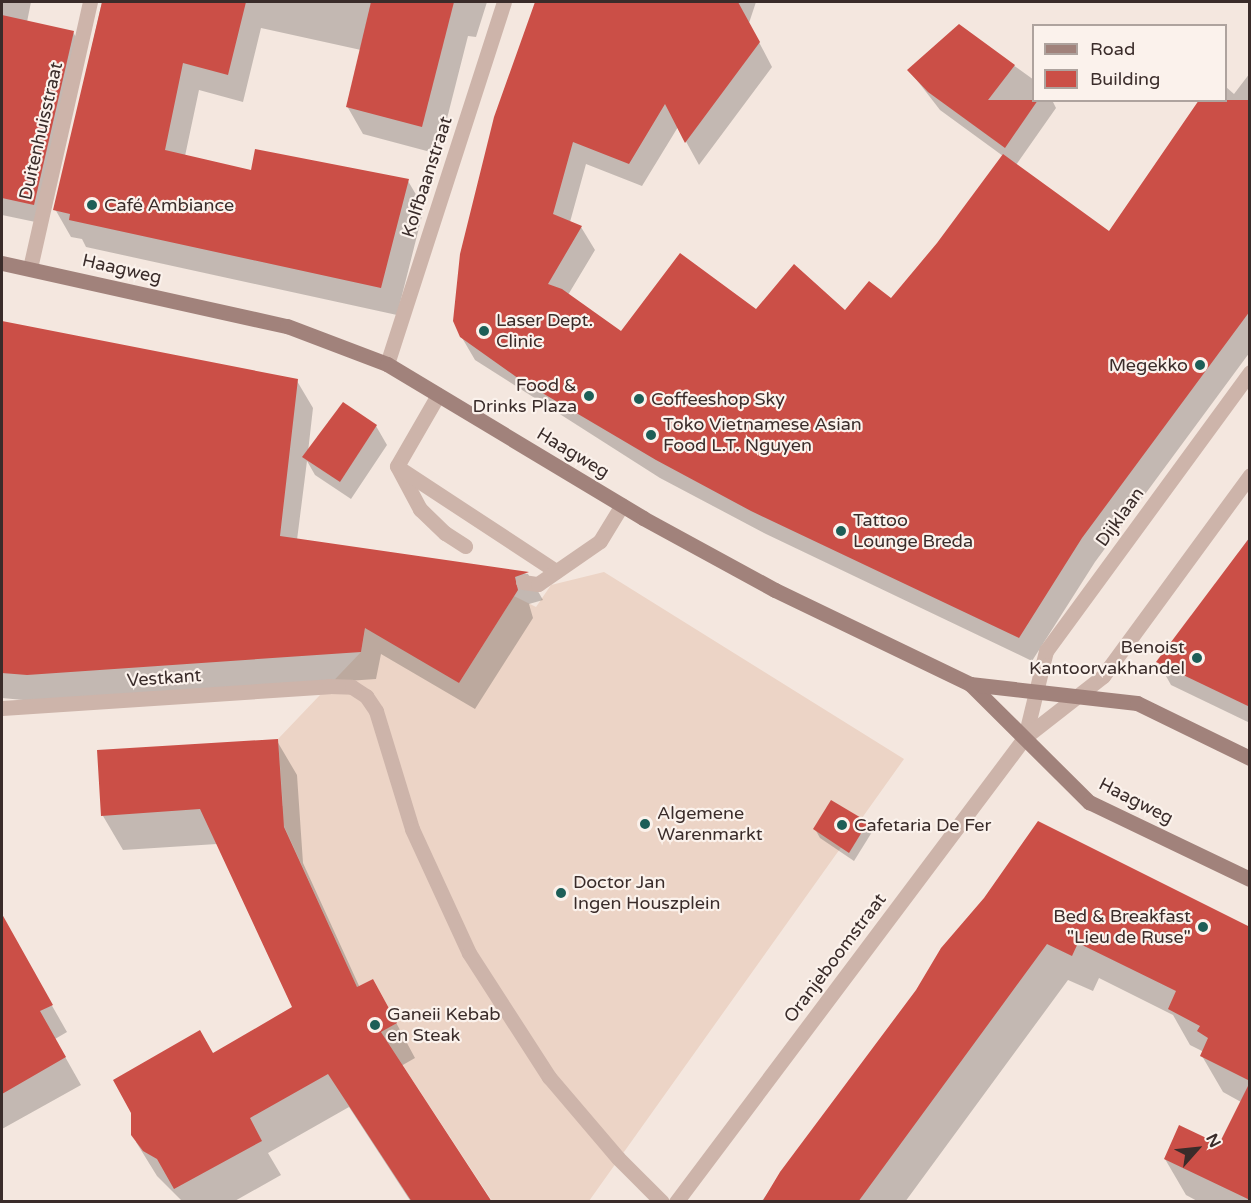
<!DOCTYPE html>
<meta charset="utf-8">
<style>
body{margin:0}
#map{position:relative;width:1251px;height:1203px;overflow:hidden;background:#f4e7df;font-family:"Varela Round",sans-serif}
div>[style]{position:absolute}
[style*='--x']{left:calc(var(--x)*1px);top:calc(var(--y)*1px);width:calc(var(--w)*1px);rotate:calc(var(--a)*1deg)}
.plaza>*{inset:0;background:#ecd4c6}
.shadow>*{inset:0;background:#0003}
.building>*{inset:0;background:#cb4f47}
.service>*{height:15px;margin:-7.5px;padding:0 7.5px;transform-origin:7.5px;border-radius:7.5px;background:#cdb4aa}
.minor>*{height:15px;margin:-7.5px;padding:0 7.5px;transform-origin:7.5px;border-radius:7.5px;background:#cdb4aa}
.secondary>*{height:15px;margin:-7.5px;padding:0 7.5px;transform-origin:7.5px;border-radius:7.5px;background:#a1827b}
.dots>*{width:16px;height:16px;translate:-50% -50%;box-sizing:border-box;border:3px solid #fbf2ec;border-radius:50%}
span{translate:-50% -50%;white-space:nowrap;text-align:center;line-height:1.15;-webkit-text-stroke:4.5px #fbf2ec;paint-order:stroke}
.street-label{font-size:18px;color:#3a2c2a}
.poi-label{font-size:18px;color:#3a2c2a}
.left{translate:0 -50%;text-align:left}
.right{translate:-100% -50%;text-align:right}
.frame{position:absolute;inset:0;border:3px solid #3a2c2a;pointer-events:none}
.legend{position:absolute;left:1032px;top:24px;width:195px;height:78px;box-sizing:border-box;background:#fbf2ec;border:2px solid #aea39e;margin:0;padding:8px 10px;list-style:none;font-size:18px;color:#3a2c2a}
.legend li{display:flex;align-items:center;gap:12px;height:30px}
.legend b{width:30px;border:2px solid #aea39e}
.north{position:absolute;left:1167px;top:1119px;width:60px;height:60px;-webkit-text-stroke:4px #fbf2ec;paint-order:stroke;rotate:63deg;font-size:16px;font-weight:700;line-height:24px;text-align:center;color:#3a2c2a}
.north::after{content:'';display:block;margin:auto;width:21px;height:27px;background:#3a2c2a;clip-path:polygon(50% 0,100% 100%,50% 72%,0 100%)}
</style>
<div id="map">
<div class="plaza">
<div style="clip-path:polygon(604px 572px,904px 759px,589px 1201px,492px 1201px,381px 1032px,397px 1023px,373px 979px,357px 987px,275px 806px,283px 806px,278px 739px,361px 652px,367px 619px,459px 683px,514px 596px,536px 607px,551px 585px)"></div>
</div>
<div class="shadow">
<div style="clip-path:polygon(2px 2px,31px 2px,27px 22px,73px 32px,84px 52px,45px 224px,2px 215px)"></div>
<div style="clip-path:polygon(102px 2px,487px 2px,476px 37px,468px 36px,438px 154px,363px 134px,347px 106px,361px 50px,261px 28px,243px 102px,199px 90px,185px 156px,252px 172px,408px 181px,424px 208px,397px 315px,86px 247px,82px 239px,71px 237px,55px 209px)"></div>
<div style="clip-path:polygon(536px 2px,756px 2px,749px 23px,772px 67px,699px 165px,678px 127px,642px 186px,586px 164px,570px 222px,581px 227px,595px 250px,568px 295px,621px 333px,756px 311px,846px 312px,891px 300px,938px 244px,1003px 156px,940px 110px,909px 70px,959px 26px,1034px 80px,1034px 100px,1052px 100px,1056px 108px,1016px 165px,1109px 233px,1226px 100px,1226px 87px,1234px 94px,1250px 73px,1250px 352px,1095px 562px,1032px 661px,766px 534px,660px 478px,475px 360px,461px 336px,496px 117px)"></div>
<div style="clip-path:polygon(2px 323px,297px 381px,313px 408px,308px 452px,376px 426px,387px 445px,351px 499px,315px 475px,307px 461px,297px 540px,528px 574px,543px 600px,529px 604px,533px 618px,475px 709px,381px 654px,376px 679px,44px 702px,2px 698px,2px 543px,40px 548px,47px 488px,2px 481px)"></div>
<div style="clip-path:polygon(1250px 537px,1250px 723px,1171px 685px,1158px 662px)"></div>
<div style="clip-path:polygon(277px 741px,297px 775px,303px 863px,360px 988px,392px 1015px,415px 1058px,401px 1066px,490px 1202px,411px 1202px,349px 1107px,268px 1153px,281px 1175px,233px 1202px,183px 1202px,157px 1176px,136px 1142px,212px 1055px,294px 1007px,217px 844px,123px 850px,103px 816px,98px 752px)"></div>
<div style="clip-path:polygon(867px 823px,872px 832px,854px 861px,820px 838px,815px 829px)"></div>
<div style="clip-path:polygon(1250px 927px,1250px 1202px,1199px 1202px,1186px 1195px,1165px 1159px,1219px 1146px,1241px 1102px,1223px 1092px,1202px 1056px,1204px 1052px,1190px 1045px,1173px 1015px,1099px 978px,1093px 991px,1068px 980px,905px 1202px,761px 1202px,917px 991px,942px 949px)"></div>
<div style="clip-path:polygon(18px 946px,67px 1032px,55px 1039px,81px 1085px,2px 1129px,2px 955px)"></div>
</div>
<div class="building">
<div style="clip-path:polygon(102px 2px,246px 2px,228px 75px,183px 63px,165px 150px,251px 170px,255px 149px,409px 179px,381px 288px,69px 220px,70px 214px,53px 210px)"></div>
<div style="clip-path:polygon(371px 2px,454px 2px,422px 127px,346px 107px)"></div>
<div style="clip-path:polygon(535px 2px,738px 2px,760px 42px,685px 143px,665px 104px,629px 164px,573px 142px,553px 214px,582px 226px,548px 284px,562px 289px,621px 331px,680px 253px,756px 309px,794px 264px,845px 310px,869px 281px,891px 298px,937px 243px,1003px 154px,1109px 231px,1199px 100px,1250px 100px,1250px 311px,1082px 538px,1019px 638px,751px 511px,656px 460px,522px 381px,460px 337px,453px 321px,460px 254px,494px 117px)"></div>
<div style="clip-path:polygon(2px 15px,74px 31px,34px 205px,2px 198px)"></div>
<div style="clip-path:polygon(959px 24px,1015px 65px,988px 100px,1038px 100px,1005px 148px,928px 92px,907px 70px)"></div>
<div style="clip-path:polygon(2px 321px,298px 379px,280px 536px,529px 572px,515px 577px,518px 590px,459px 683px,365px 628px,361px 652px,27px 675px,2px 673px)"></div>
<div style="clip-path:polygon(343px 402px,377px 425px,340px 482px,302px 457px)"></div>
<div style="clip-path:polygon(1250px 537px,1250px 707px,1156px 662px)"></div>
<div style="clip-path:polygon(278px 739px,284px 827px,357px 987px,373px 979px,397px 1023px,381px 1032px,492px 1202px,412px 1202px,328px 1074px,250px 1118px,262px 1141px,174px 1189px,157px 1159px,143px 1151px,131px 1135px,131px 1113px,113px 1080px,200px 1030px,213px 1053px,292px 1007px,200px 809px,101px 816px,97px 750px)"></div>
<div style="clip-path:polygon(831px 800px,868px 822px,849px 853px,813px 829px)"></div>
<div style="clip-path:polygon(1038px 821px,1250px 927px,1250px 1081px,1200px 1056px,1208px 1038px,1197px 1031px,1200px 1026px,1168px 1009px,1176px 991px,1078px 943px,1072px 956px,1047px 944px,858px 1202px,762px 1202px,780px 1172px,916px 990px,941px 948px,984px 898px)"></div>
<div style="clip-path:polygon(2px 914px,53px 1005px,40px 1011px,66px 1057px,2px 1094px)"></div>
<div style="clip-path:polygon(1250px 1082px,1250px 1200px,1164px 1159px,1179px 1125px,1219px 1144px)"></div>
</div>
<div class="service">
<div style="--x:438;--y:395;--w:82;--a:120"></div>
<div style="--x:397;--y:466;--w:49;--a:61.9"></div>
<div style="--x:420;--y:509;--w:35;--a:44"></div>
<div style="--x:445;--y:533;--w:24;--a:33"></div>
<div style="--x:399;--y:468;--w:188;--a:33.3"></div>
<div style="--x:523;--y:582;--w:15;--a:8"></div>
<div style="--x:538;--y:584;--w:75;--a:-34.7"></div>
<div style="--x:600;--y:541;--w:42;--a:-58.6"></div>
<div style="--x:618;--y:1158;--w:62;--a:45"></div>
</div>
<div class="minor">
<div style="--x:30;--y:268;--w:273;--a:-77.3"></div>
<div style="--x:387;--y:364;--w:380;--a:-72.1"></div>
<div style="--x:2;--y:708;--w:328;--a:-3.8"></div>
<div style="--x:329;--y:686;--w:23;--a:2"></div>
<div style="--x:352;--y:687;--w:17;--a:33"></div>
<div style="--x:366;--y:696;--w:18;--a:56"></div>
<div style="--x:376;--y:711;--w:123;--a:73"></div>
<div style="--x:412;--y:829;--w:136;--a:65.3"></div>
<div style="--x:469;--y:953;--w:148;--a:57.2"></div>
<div style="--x:549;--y:1077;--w:106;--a:49.6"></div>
<div style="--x:1025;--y:737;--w:89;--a:-76.3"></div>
<div style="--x:1046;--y:651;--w:346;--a:-53.8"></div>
<div style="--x:676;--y:1202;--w:581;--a:-53.11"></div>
<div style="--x:1025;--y:737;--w:99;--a:-38"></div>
<div style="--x:1103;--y:676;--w:249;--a:-53.8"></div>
</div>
<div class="secondary">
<div style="--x:2;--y:263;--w:292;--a:12.5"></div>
<div style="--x:287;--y:326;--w:107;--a:20.8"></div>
<div style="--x:387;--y:364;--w:299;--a:31"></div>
<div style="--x:643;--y:518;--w:150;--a:28.6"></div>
<div style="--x:775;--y:590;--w:216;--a:25.7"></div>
<div style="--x:970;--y:684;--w:168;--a:44.8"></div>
<div style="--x:1089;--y:802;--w:178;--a:25.6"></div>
<div style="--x:970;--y:684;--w:168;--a:6.5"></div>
<div style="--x:1137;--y:703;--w:126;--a:26"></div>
</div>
<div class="dots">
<div style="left:92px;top:205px;background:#1d5e57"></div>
<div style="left:484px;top:331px;background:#1d5e57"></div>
<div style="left:1200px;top:365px;background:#1d5e57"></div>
<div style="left:589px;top:396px;background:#1d5e57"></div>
<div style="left:639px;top:399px;background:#1d5e57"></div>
<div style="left:651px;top:435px;background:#1d5e57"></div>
<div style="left:841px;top:531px;background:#1d5e57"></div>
<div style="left:1197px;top:658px;background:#1d5e57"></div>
<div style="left:645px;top:824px;background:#1d5e57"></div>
<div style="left:842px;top:825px;background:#1d5e57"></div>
<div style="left:561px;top:893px;background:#1d5e57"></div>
<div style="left:1203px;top:927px;background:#1d5e57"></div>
<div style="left:375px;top:1025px;background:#1d5e57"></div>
</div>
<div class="street-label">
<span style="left:41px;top:131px;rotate:-77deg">Duitenhuisstraat</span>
<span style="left:427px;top:177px;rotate:-72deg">Kolfbaanstraat</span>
<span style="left:122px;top:269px;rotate:13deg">Haagweg</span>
<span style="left:573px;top:453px;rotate:31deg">Haagweg</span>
<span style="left:1120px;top:517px;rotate:-54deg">Dijklaan</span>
<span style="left:164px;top:678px;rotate:-4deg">Vestkant</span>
<span style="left:1136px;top:801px;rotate:27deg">Haagweg</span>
<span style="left:835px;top:958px;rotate:-53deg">Oranjeboomstraat</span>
</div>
<div class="poi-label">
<span class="left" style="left:104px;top:205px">Café Ambiance</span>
<span class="left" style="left:496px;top:331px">Laser Dept.<br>Clinic</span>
<span class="right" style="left:1188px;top:365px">Megekko</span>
<span class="right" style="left:577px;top:396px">Food &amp;<br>Drinks Plaza</span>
<span class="left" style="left:651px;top:399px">Coffeeshop Sky</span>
<span class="left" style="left:663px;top:435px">Toko Vietnamese Asian<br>Food L.T. Nguyen</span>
<span class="left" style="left:853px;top:531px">Tattoo<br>Lounge Breda</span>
<span class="right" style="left:1185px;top:658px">Benoist<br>Kantoorvakhandel</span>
<span class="left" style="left:657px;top:824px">Algemene<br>Warenmarkt</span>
<span class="left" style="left:854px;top:825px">Cafetaria De Fer</span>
<span class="left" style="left:573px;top:893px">Doctor Jan<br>Ingen Houszplein</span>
<span class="right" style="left:1191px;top:927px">Bed &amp; Breakfast<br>"Lieu de Ruse"</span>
<span class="left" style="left:387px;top:1025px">Ganeii Kebab<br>en Steak</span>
</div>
<div class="frame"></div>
<ul class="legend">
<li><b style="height:8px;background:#a1827b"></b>Road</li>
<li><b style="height:16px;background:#cb4f47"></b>Building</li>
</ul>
<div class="north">N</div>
</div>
